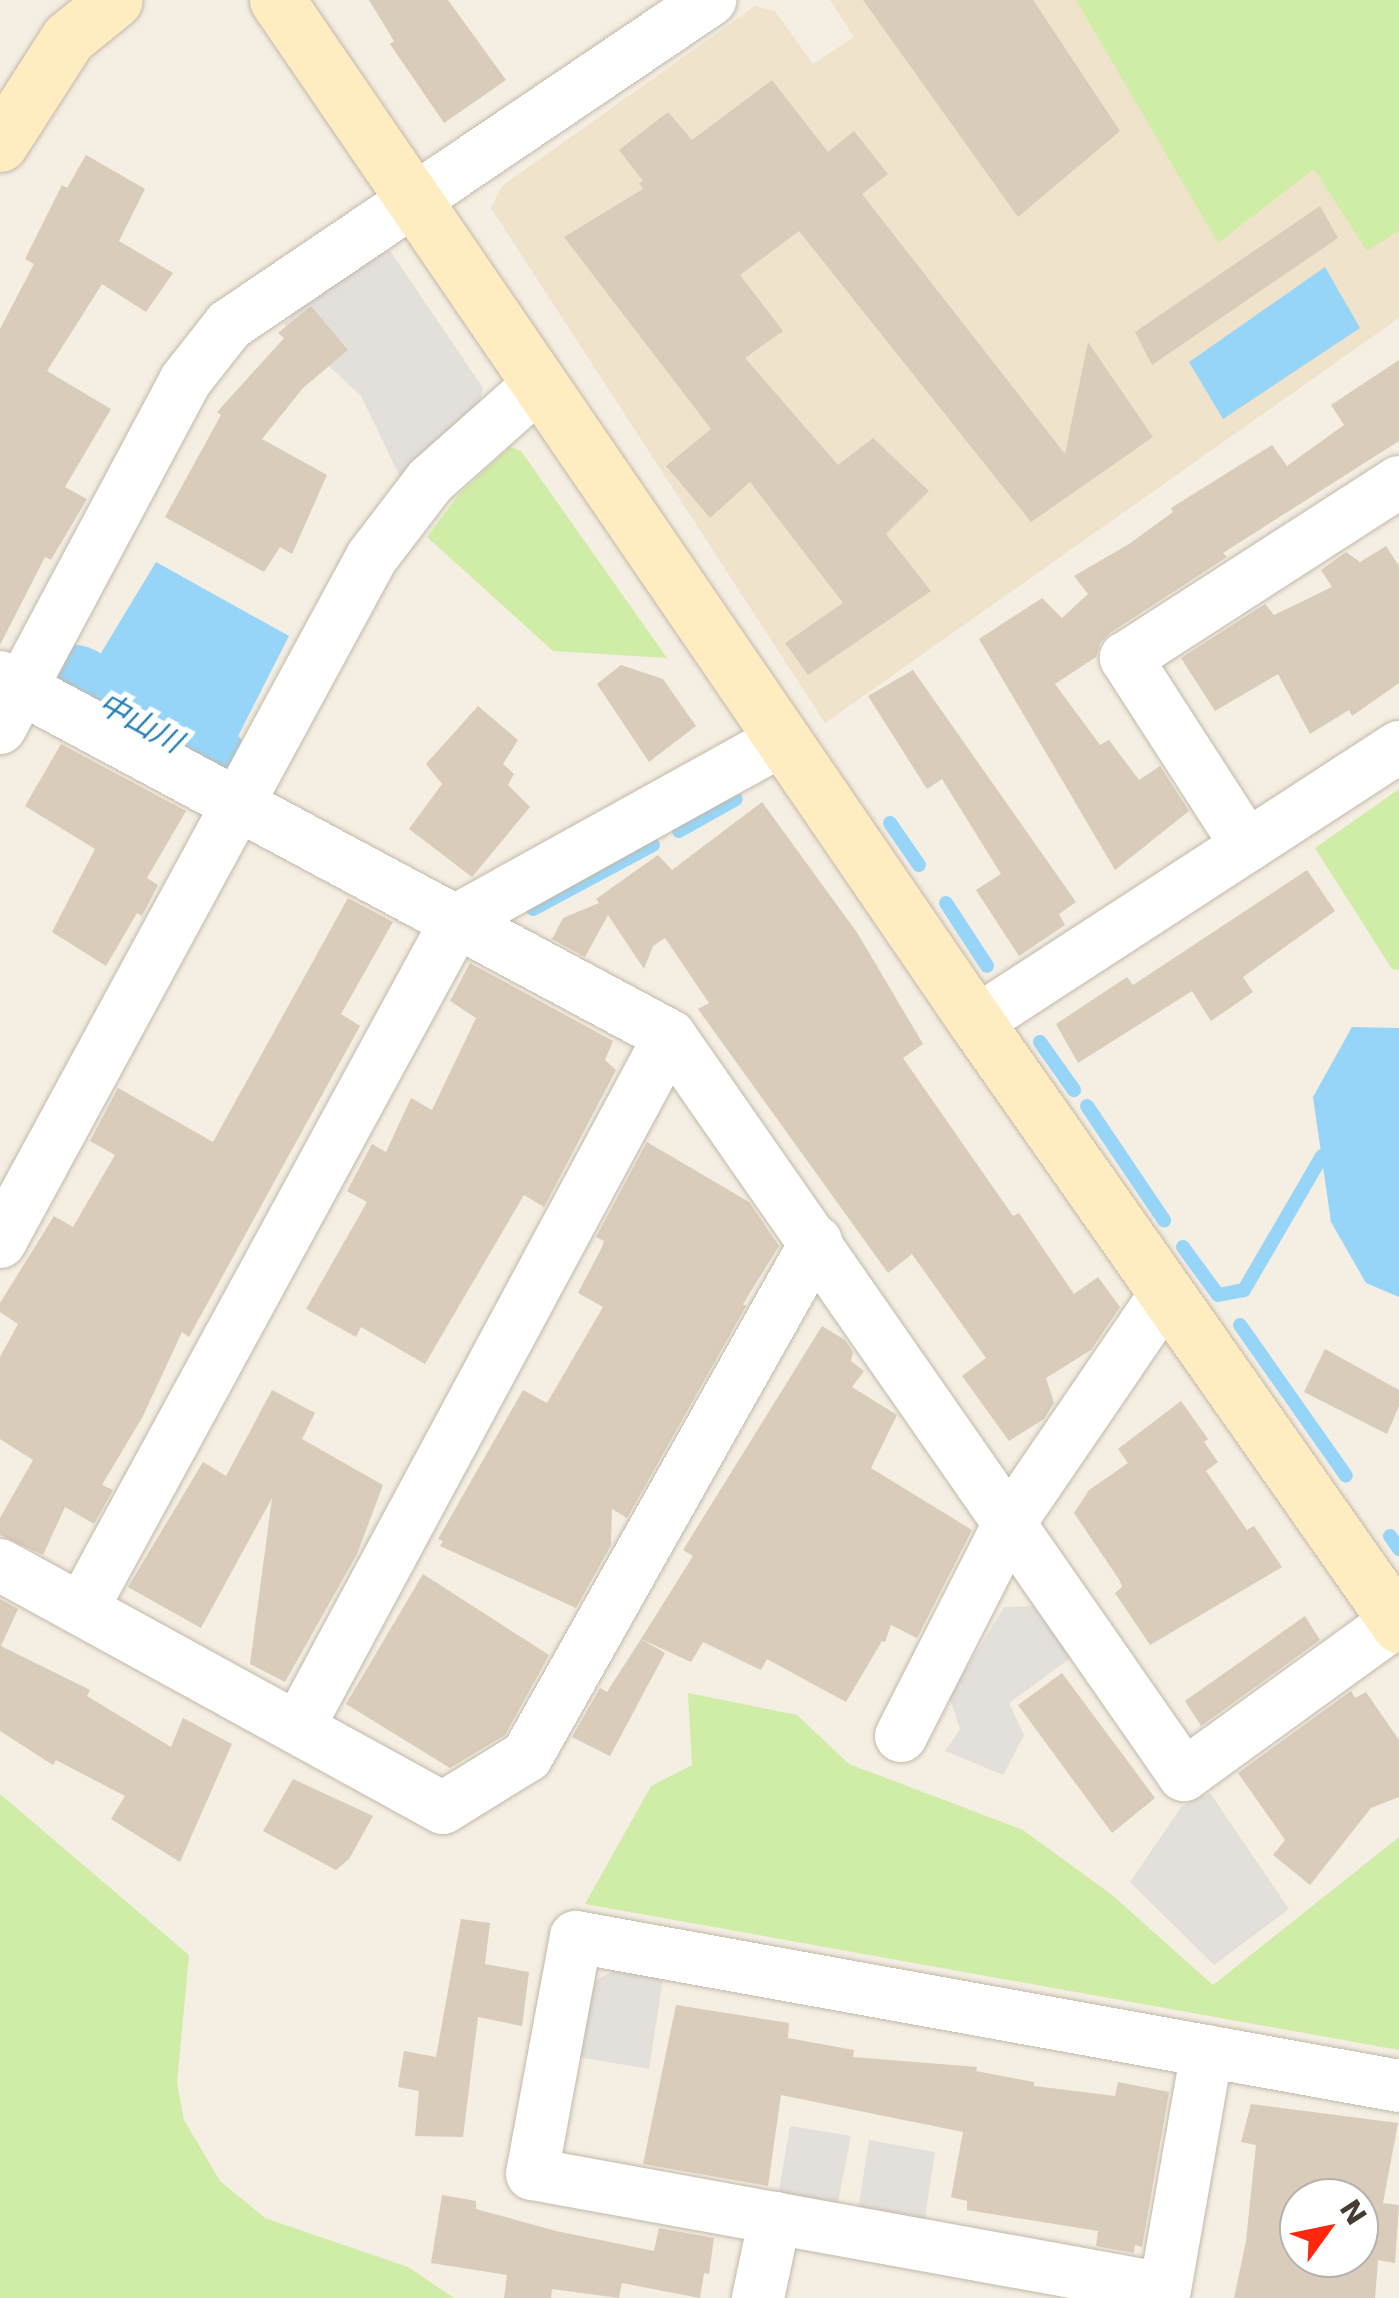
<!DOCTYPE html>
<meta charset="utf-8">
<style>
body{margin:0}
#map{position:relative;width:1399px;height:2298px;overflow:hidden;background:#f4eee3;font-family:"DejaVu Sans","Noto Sans JP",sans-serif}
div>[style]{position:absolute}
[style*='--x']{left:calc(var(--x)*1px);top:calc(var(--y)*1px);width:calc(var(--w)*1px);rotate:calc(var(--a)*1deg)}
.education>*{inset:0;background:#efe3cb}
.green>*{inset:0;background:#d0eda7}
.parking>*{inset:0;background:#e3e0dc}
.water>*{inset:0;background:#97d5f8}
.stream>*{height:14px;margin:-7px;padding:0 7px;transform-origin:7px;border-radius:7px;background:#97d5f8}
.river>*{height:82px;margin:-41px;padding:0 41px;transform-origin:41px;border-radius:41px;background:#97d5f8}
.building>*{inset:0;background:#d9ccba}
.roads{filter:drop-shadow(0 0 2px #c3b8a8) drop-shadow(0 0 2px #c3b8a8)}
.street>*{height:52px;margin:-26px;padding:0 26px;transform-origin:26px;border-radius:26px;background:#fff}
.secondary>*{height:55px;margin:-27.5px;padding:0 27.5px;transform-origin:27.5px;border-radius:27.5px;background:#ffedc1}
span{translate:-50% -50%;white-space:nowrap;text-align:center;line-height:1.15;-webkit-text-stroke:10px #fff;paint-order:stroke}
.water-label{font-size:30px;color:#1f7cb4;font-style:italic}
.north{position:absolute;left:1279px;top:2178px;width:100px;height:100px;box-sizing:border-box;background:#fff;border:2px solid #b5b1ad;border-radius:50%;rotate:57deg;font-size:28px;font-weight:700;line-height:40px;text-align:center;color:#463d32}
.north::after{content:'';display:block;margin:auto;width:35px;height:45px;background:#ff280e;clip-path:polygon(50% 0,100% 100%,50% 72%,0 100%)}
</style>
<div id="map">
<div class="education">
<div style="clip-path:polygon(830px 0,1399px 0,1399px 318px,825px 723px,491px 208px,502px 186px,755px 6px,775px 11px,813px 64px,854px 37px)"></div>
</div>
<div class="green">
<div style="clip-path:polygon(1076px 0,1399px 0,1399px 231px,1367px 251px,1314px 169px,1218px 243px)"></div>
<div style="clip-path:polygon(510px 447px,521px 451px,667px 658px,553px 651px,427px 537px,459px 494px)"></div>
<div style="clip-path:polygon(1399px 789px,1399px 970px,1392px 969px,1315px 848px)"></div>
<div style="clip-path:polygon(688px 1693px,797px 1715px,849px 1764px,1023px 1830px,1112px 1895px,1213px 1985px,1399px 1837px,1399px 2050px,585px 1904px,651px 1786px,692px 1765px)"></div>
<div style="clip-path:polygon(0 1794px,189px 1955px,177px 2083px,184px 2120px,220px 2181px,265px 2218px,408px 2267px,454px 2298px,0 2298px)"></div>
</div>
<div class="parking">
<div style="clip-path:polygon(379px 249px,391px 252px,483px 388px,479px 406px,400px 477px,361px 396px,284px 324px,309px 297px)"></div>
<div style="clip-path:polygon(1033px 1606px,1072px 1657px,1009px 1703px,1024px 1735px,1003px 1775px,945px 1751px,960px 1729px,949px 1697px,1004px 1607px)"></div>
<div style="clip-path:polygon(1210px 1793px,1289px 1909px,1214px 1965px,1130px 1882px,1182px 1806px)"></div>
<div style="clip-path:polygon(616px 1969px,663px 1979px,649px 2069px,573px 2056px,583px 1988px)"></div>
<div style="clip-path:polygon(790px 2126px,851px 2136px,836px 2212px,777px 2202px)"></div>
<div style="clip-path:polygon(869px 2140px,935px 2152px,923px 2231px,857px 2217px)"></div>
</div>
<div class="water">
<div style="clip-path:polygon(1325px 267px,1360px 328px,1223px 419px,1189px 362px)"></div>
<div style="clip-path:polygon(156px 562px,289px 636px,235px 742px,92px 668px)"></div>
<div style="clip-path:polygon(1352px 1027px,1399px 1028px,1399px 1297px,1366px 1283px,1331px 1222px,1313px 1097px)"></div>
</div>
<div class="stream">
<div style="--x:890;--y:823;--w:51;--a:55.4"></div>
<div style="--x:679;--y:831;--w:65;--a:-29.3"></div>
<div style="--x:946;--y:903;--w:75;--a:56.9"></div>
<div style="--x:533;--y:909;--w:136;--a:-28.1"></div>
<div style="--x:1040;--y:1042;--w:59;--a:54.7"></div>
<div style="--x:1087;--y:1106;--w:138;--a:56"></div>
<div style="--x:1183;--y:1247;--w:59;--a:53.9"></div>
<div style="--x:1218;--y:1295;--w:26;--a:-11"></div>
<div style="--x:1244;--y:1290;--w:155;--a:-59.8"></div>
<div style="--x:1240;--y:1325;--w:184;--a:54.9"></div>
<div style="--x:1390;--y:1536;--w:16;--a:55"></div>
</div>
<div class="river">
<div style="--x:75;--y:686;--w:149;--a:29.3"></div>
</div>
<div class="building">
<div style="clip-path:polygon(369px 0,448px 0,506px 80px,444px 123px,390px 44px,394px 41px)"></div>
<div style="clip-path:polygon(863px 0,1033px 0,1120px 131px,1018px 217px)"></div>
<div style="clip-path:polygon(772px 80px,828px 152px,854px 131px,888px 174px,862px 194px,1065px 454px,1088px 342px,1153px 437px,1031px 522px,799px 231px,740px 275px,783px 331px,745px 358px,838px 465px,873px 438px,929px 491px,886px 534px,931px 591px,808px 675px,785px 643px,843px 603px,750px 482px,710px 518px,666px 466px,711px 429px,564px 237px,643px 189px,639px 183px,643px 181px,619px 150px,668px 112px,692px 140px)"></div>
<div style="clip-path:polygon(86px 155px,145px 189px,119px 241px,173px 273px,146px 312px,102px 284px,47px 371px,111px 409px,65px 487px,87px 499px,51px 560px,45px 557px,0 645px,0 329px,34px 264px,25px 259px,62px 185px,67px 188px)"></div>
<div style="clip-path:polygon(1320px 206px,1338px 238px,1152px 365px,1135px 332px)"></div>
<div style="clip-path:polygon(311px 306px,348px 350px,303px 388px,262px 439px,327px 475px,292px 554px,280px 547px,264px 572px,165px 517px,221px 415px,217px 412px,284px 338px,278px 333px)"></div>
<div style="clip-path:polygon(1399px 360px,1399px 441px,1223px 553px,1227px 557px,1110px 633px,1100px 643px,1096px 657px,1055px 684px,1100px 745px,1109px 740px,1139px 780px,1160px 766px,1189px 811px,1115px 870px,979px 639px,1042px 598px,1062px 618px,1088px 594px,1074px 576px,1129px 544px,1173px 512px,1171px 508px,1272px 445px,1287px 466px,1344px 425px,1331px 405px)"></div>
<div style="clip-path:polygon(1386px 546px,1399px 566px,1399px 683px,1352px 716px,1349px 710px,1310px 734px,1278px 674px,1215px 711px,1181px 658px,1265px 604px,1274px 615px,1332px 587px,1321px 570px,1346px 552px,1360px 562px)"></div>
<div style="clip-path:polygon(621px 665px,663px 679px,696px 726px,649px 762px,597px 684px)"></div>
<div style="clip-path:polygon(913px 670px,1076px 902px,1059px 914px,1065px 925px,1019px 956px,976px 890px,1001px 874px,942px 779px,927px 789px,868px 696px)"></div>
<div style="clip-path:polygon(478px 706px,518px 740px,503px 764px,514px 774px,508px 785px,530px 807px,472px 877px,409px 829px,442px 784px,426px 764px)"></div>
<div style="clip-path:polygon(61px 744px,186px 811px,147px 878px,158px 885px,142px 916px,137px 913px,106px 966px,52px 932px,95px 849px,25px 806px)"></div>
<div style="clip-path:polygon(762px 802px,858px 934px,923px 1044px,903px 1058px,1013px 1216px,1019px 1213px,1074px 1294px,1098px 1277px,1120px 1307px,1091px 1350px,1046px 1378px,1054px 1403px,1044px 1419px,1009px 1441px,962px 1376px,986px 1358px,912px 1254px,888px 1273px,698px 1009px,709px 1003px,665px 938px,653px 946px,644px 969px,608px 915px,585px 957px,552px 939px,563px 918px,599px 903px,596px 899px,658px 855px,672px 870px)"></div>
<div style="clip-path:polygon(1307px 870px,1335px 911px,1243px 977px,1253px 992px,1211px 1021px,1192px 991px,1078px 1063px,1056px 1024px,1127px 977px,1133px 985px)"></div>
<div style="clip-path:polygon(348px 898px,393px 922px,341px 1014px,360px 1026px,189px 1337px,182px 1332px,143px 1416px,102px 1485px,113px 1490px,94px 1524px,65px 1507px,43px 1555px,0 1535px,0 1518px,33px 1460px,0 1439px,0 1357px,18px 1324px,0 1312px,0 1303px,54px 1216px,73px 1227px,115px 1155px,90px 1141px,118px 1088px,213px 1142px)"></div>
<div style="clip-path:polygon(470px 963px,613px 1041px,605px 1060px,616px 1070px,544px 1207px,524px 1195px,425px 1364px,361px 1327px,356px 1337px,306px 1309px,367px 1202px,347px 1191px,372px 1144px,386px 1152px,411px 1098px,432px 1110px,476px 1018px,450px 1001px)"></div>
<div style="clip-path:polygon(647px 1142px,749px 1202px,779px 1246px,743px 1304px,746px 1306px,627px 1518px,612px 1509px,611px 1545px,576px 1608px,440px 1546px,443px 1541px,438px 1539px,523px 1390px,547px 1403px,603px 1307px,578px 1293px,602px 1247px,604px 1241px,596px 1237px)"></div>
<div style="clip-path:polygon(822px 1326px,845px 1340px,853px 1352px,851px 1361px,864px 1371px,852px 1387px,897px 1415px,871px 1468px,972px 1530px,917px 1638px,891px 1625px,885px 1642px,882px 1641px,846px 1702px,767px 1659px,761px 1670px,703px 1642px,691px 1662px,641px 1639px,693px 1556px,683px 1550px)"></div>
<div style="clip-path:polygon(1325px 1349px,1399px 1390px,1399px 1406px,1387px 1434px,1304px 1392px)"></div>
<div style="clip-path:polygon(272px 1390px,315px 1413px,302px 1439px,383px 1485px,357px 1554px,285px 1682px,250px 1664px,272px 1498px,201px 1628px,128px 1587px,203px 1462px,226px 1476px)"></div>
<div style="clip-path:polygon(1181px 1401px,1208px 1439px,1204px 1442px,1218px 1462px,1206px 1471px,1247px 1530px,1254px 1526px,1282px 1567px,1150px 1645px,1115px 1593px,1122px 1587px,1120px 1581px,1074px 1513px,1089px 1490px,1128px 1463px,1118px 1449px)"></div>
<div style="clip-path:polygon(423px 1574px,549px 1655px,505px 1735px,450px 1768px,346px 1704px)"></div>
<div style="clip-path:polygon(0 1599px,18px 1609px,1px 1646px,90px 1690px,87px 1696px,171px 1747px,183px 1718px,232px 1744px,180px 1862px,111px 1819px,125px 1796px,56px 1760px,53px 1765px,0 1731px)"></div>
<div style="clip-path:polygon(1305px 1616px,1320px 1640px,1201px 1726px,1185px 1701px)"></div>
<div style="clip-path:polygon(641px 1639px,665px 1653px,610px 1756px,572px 1737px,600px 1688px,607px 1692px)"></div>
<div style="clip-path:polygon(1062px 1673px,1155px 1798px,1112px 1833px,1018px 1705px)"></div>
<div style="clip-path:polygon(1351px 1691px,1355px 1698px,1366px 1692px,1399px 1740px,1399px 1797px,1371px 1808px,1310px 1885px,1273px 1855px,1285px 1840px,1238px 1773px)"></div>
<div style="clip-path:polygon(293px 1779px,373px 1816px,349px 1859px,336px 1870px,263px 1831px)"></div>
<div style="clip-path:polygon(461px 1919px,490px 1923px,485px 1964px,529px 1972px,522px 2026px,478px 2017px,463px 2137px,415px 2136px,419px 2091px,398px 2087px,404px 2051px,436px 2057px)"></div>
<div style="clip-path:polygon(676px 2005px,789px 2023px,788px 2038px,854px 2050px,853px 2057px,977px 2067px,976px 2071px,1034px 2082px,1034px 2086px,1115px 2096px,1118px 2082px,1169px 2092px,1142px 2247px,1135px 2245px,1134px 2253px,1096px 2246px,1098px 2231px,967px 2210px,967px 2201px,951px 2197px,963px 2132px,781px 2095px,768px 2186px,643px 2164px)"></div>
<div style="clip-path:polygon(evenodd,1251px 2104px,1398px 2123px,1383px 2203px,1399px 2205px,1395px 2263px,1378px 2260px,1375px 2298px,1234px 2298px,1246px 2241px,1256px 2145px,1241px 2142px,1251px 2104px,1299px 2198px,1359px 2198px,1359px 2258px,1299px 2258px,1299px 2198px)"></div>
<div style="clip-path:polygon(442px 2195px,476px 2201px,476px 2209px,556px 2231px,654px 2251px,659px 2228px,714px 2238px,709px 2274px,704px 2273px,700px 2298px,622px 2283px,619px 2298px,552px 2289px,551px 2298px,504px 2298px,507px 2275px,431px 2263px)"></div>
</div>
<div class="roads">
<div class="street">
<div style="--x:0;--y:677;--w:760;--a:28.18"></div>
<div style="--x:670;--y:1036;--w:900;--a:55.18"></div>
<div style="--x:1184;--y:1775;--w:263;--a:-35.9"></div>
<div style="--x:0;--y:728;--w:393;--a:-61.9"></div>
<div style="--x:185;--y:381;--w:71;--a:-51.8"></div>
<div style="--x:229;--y:325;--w:581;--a:-34.05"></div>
<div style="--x:1247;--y:846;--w:224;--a:-122.8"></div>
<div style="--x:1126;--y:658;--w:325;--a:-32.8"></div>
<div style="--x:976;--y:1022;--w:505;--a:-33.03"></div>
<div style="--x:0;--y:1242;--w:779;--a:-61.5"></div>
<div style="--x:372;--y:557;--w:96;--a:-52.7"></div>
<div style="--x:430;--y:481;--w:144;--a:-41.6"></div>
<div style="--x:0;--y:1565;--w:505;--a:28.75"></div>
<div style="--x:443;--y:1808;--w:99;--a:-31.8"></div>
<div style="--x:527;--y:1756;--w:590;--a:-60.65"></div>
<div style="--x:83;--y:1607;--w:782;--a:-61.44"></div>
<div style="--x:457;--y:920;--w:372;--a:-29"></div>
<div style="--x:299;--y:1726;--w:783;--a:-61.73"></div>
<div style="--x:901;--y:1736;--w:240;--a:-63"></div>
<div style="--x:1010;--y:1522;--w:277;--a:-55.7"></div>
<div style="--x:1207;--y:2051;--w:242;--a:100"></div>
<div style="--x:1165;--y:2289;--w:643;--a:-169.7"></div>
<div style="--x:532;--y:2174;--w:241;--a:-79.5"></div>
<div style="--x:576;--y:1937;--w:836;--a:10.26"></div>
<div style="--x:758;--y:2298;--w:82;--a:-78"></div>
</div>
<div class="secondary">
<div style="--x:277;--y:0;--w:1238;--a:55.63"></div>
<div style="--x:976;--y:1022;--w:737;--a:54.95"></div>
<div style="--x:0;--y:144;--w:126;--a:-57.3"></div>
<div style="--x:68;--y:38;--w:60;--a:-39"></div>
</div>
</div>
<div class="water-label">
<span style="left:140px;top:723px;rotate:29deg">中山川</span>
</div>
<div class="north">N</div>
</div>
